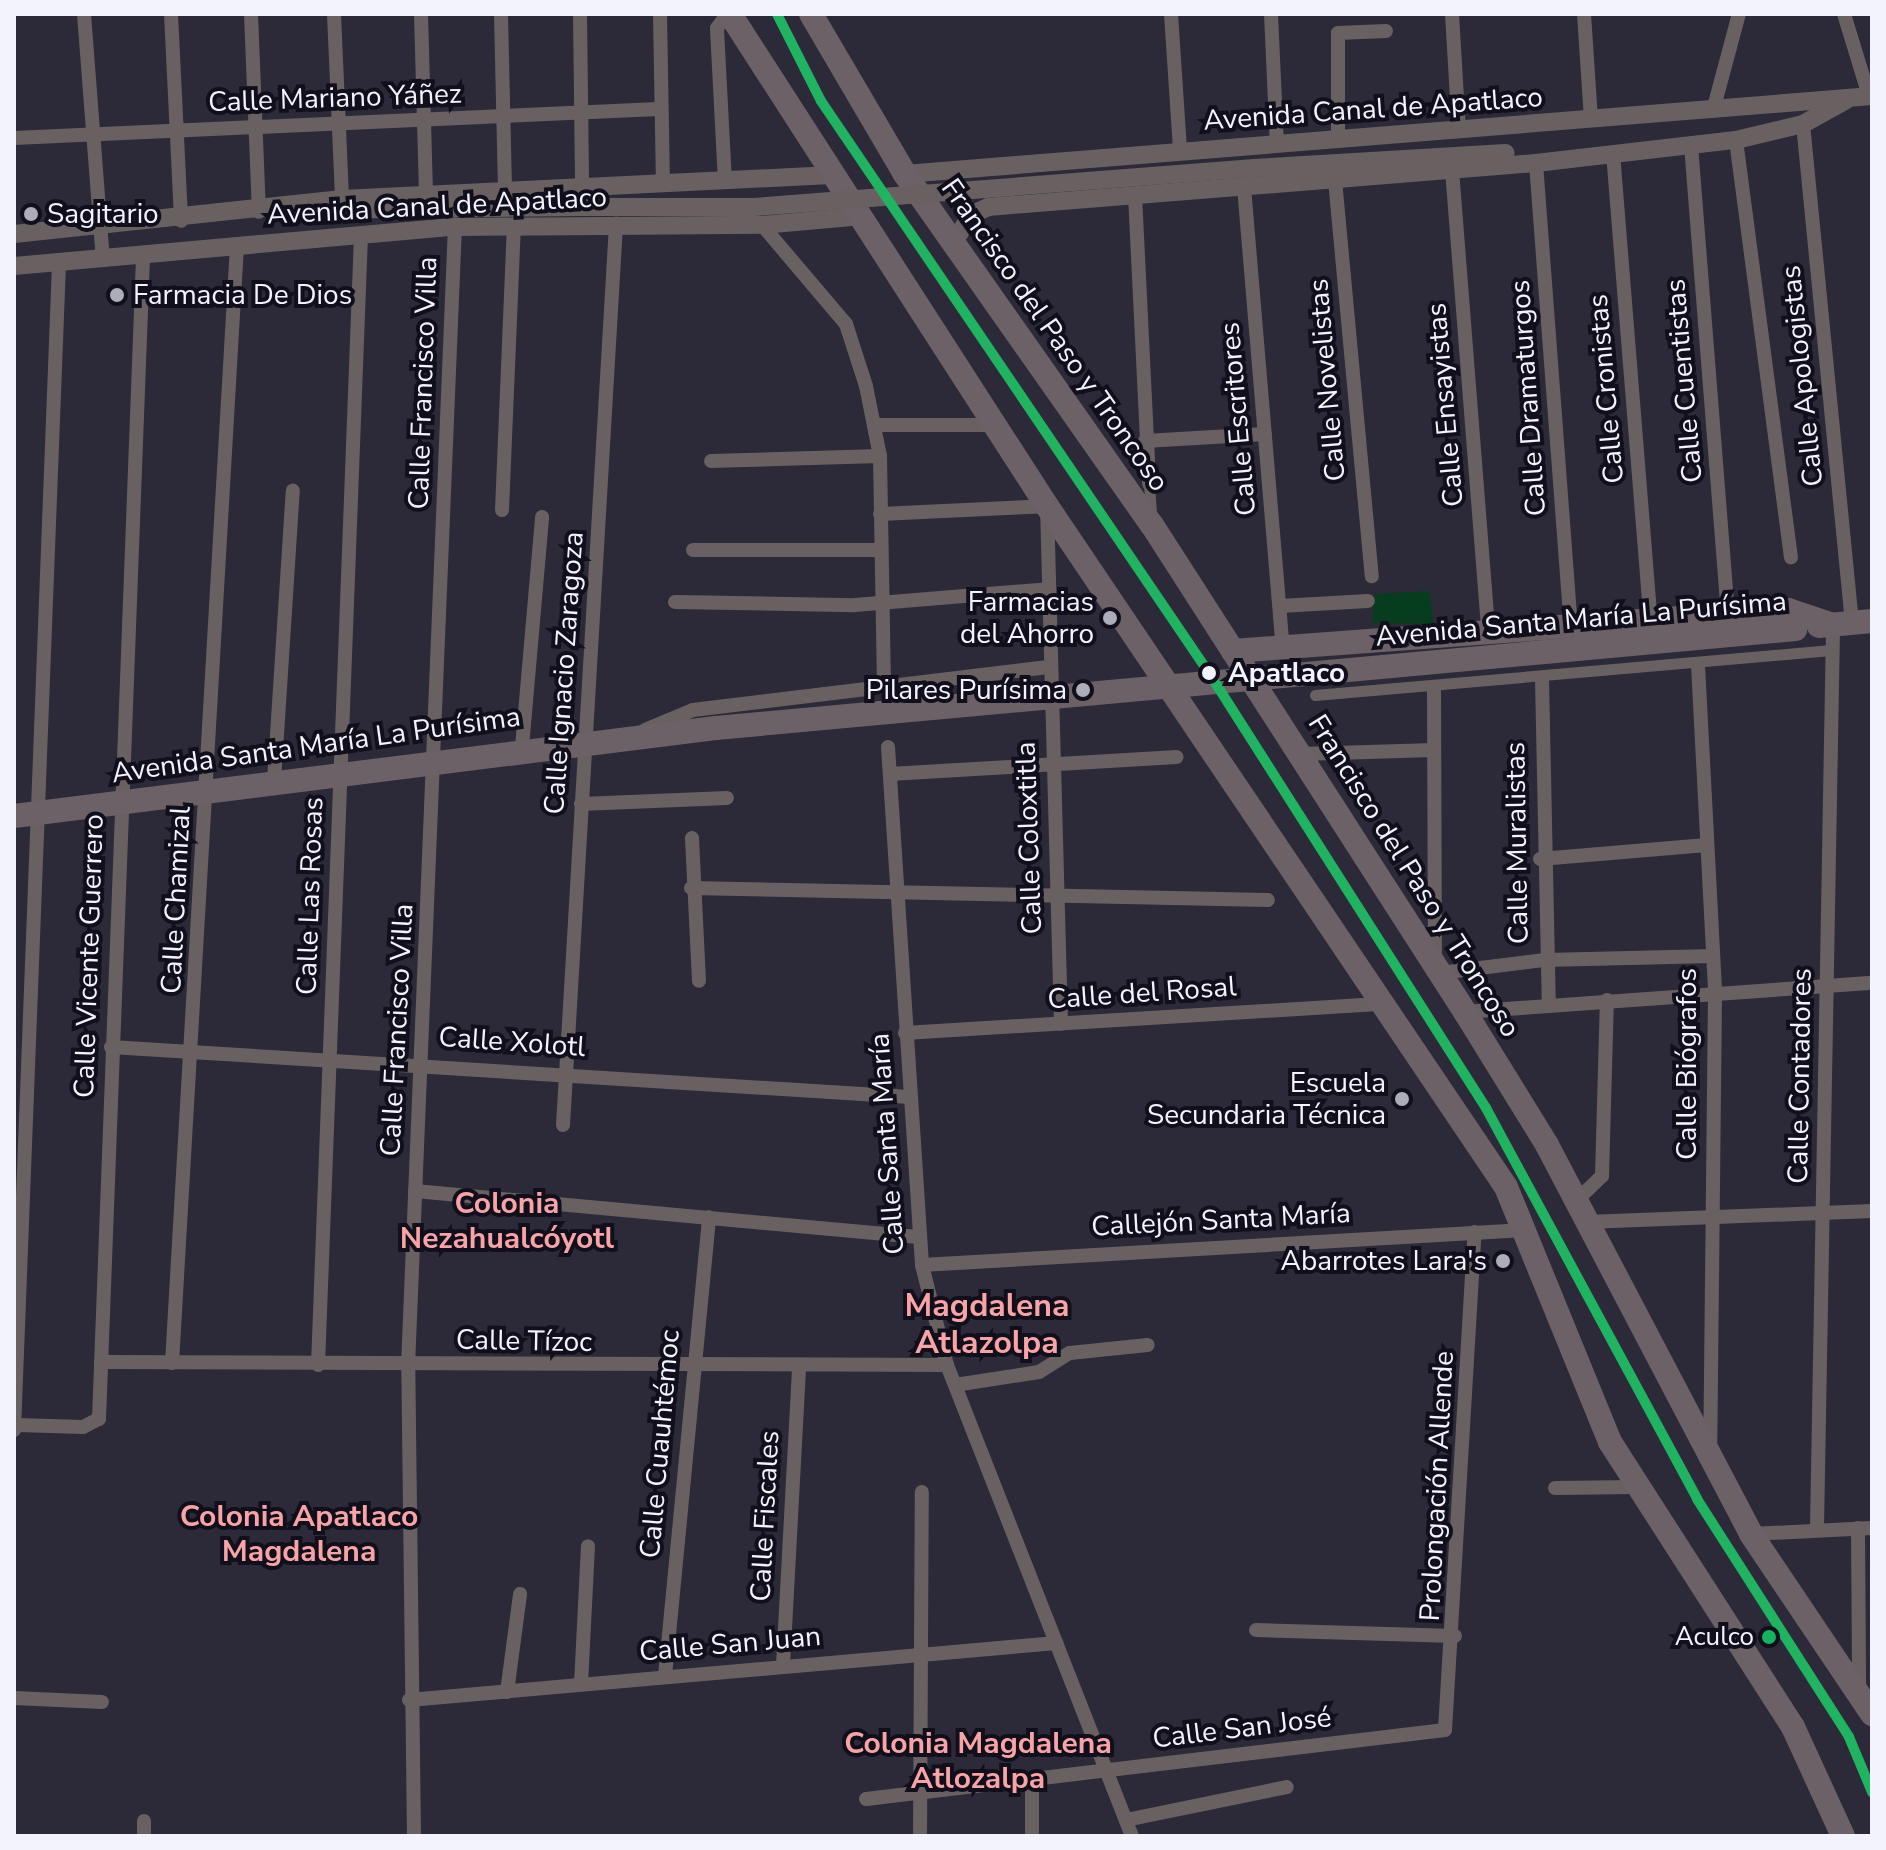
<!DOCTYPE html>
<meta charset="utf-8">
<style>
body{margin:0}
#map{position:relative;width:1886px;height:1850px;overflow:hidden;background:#2c2a38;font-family:"Nunito Sans",sans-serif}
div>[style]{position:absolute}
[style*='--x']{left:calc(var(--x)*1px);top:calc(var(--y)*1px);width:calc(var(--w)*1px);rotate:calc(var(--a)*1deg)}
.green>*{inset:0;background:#063d1f}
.pedestrian>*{height:11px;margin:-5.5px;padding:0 5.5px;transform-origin:5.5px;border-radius:5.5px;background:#696062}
.minor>*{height:14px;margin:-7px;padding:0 7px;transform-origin:7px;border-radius:7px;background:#696062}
.tertiary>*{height:18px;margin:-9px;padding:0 9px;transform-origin:9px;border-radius:9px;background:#696062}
.primary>*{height:24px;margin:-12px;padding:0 12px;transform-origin:12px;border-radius:12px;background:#6c6166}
.tertiary-bridge>*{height:18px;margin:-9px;padding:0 9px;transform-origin:9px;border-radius:9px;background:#696062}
.primary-bridge>*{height:24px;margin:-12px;padding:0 12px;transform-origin:12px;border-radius:12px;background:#6c6166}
.metro-1>*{height:10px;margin:-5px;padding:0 5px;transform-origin:5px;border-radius:5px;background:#20b361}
.dots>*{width:22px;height:22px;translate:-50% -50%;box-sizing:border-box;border:4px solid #100f1b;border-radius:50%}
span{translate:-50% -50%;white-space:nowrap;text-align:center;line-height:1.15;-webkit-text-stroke:8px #100f1b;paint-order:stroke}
.bus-label{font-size:26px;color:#f3f3fe}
.right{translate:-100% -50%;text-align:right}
.street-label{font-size:28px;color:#f3f3fe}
.poi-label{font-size:28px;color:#f3f3fe}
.left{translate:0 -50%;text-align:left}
.stop-label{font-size:28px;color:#f3f3fe;font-weight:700}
.neighbourhood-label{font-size:30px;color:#f8a4a7;font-weight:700}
.quarter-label{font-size:32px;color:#f8a4a7;font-weight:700}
.frame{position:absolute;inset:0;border:16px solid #f3f3fe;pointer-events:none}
</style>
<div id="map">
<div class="green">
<div style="clip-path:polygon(1429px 591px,1434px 624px,1372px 623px,1375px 594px)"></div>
</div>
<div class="pedestrian">
<div style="--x:1149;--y:484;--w:31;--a:86"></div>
<div style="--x:1315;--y:695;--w:518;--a:-4.98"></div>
</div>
<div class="minor">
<div style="--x:84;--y:14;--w:246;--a:85.6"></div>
<div style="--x:171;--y:14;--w:207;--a:87.2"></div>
<div style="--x:251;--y:14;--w:198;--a:87.7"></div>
<div style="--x:334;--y:14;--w:185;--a:87.5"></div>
<div style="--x:421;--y:14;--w:180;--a:88.4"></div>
<div style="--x:501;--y:14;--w:176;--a:88.7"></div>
<div style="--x:580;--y:14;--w:172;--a:89.3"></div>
<div style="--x:660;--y:14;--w:168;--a:89"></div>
<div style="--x:1171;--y:14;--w:137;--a:86.2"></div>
<div style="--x:1271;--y:14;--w:131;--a:87.4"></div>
<div style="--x:1452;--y:14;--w:117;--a:86.6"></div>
<div style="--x:1584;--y:14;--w:106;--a:86.2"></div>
<div style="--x:1844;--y:14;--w:86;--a:73"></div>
<div style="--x:1714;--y:107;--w:96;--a:-75"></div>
<div style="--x:1803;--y:124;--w:501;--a:84.39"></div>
<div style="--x:14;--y:138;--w:645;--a:-2.58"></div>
<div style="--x:1736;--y:140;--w:421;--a:82.5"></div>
<div style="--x:1338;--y:141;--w:108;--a:-90"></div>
<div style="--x:1338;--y:33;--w:48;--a:-2.4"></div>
<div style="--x:1691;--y:145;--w:470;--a:85.5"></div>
<div style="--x:1613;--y:153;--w:470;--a:85.4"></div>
<div style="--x:1536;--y:163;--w:467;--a:85.7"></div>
<div style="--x:1452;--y:170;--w:466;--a:85.5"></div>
<div style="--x:1335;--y:180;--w:398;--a:84.7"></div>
<div style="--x:725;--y:182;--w:154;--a:-93"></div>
<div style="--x:717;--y:28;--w:17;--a:-54"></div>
<div style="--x:1244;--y:187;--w:462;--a:85.2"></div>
<div style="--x:1135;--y:195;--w:289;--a:87.2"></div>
<div style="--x:762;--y:225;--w:130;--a:49.7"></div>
<div style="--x:846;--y:324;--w:65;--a:72.1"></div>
<div style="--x:866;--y:386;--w:71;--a:78.7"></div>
<div style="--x:880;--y:456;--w:230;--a:89"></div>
<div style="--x:874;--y:425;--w:110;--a:0"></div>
<div style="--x:1145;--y:441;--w:120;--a:-3.3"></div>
<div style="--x:711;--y:461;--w:169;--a:-1.7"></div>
<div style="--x:502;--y:510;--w:286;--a:-87.6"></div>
<div style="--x:880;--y:514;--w:167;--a:-2.7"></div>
<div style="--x:1047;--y:506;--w:518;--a:88.45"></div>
<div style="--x:693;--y:550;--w:187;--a:0"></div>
<div style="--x:675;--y:602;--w:180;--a:1"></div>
<div style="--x:855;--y:605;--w:194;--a:-4.7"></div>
<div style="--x:1280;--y:606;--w:88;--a:-3.3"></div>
<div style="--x:1698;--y:665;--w:329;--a:87"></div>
<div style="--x:1715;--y:994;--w:454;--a:90.6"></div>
<div style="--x:1542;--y:679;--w:326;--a:88.8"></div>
<div style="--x:1434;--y:690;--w:271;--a:89.8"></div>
<div style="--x:645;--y:730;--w:52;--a:-22.6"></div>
<div style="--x:693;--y:710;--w:360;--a:-6.9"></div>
<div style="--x:522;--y:747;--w:231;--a:-85"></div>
<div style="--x:888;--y:747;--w:519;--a:86.24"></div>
<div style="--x:922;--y:1265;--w:103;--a:76"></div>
<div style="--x:947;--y:1365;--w:506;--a:68.56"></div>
<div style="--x:1301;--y:754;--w:133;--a:-1.7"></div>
<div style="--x:890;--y:774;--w:287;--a:-3.4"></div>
<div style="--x:274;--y:781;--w:291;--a:-86.3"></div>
<div style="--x:581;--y:804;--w:146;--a:-2.4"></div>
<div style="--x:692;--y:838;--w:143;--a:87.2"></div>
<div style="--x:1540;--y:859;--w:167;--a:-4.8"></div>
<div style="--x:691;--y:888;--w:577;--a:1.19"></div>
<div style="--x:1440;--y:973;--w:106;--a:-7.1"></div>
<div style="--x:1545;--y:960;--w:168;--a:-1.4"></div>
<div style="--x:1465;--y:1012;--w:408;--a:-4.1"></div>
<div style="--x:905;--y:1033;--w:478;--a:-3.5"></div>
<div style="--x:111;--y:1047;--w:800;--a:3.59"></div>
<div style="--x:563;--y:1125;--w:903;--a:-86.63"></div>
<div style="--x:415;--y:1191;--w:505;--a:5.23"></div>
<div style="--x:1576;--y:1201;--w:36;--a:-44"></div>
<div style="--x:1602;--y:1176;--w:176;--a:-88.4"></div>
<div style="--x:1587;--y:1222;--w:285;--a:-2.2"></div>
<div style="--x:922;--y:1265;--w:604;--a:-3.32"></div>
<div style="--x:101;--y:1362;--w:846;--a:0.2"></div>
<div style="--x:172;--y:1363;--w:1119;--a:-86.67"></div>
<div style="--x:318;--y:1365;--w:1129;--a:-87.82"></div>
<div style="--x:955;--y:1385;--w:85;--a:-8.8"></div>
<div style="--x:1039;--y:1372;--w:36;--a:-32"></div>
<div style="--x:1070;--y:1353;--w:78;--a:-5.9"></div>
<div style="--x:17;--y:1425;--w:66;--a:1.7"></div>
<div style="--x:83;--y:1427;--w:18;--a:-27"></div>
<div style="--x:99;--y:1419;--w:1164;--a:-87.83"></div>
<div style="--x:14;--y:1430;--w:1169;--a:-87.79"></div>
<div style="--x:1555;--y:1488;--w:80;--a:-0.7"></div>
<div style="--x:1817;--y:1528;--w:903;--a:-88.98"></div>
<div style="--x:1858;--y:1528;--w:161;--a:89.6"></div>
<div style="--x:1751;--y:1534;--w:121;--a:-2.8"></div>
<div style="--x:1256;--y:1630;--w:199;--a:1.7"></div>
<div style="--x:783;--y:1665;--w:296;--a:-86.9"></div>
<div style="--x:665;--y:1676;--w:461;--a:-84.5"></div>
<div style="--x:581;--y:1684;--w:138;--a:-87.1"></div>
<div style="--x:507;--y:1692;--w:99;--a:-82.4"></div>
<div style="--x:14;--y:1698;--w:88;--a:2.6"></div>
<div style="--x:409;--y:1700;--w:650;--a:-5.03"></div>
<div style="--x:866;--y:1799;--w:583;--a:-6.8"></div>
<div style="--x:1445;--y:1730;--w:499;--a:-86.6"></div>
<div style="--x:1126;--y:1820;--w:164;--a:-11.6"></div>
<div style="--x:144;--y:1821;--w:15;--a:90"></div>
<div style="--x:414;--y:1836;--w:470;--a:-90.7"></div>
<div style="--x:408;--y:1366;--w:1140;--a:-87.64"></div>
<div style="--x:920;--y:1836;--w:344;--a:-89.7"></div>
<div style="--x:1032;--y:1836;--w:54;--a:-90"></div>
</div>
<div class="tertiary">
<div style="--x:1254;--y:168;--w:252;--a:-3.4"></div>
<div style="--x:905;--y:174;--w:970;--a:-4.61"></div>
<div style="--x:302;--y:210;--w:280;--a:-0.6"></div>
<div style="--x:14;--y:234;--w:330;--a:-6.1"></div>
<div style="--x:342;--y:199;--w:490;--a:-2.8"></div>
<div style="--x:954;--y:242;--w:32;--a:-58"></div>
<div style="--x:971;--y:215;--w:19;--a:-25"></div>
<div style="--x:988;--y:207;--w:550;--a:-4.59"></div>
<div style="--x:1536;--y:163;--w:201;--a:-6.6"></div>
<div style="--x:1736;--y:140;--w:69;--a:-13.4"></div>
<div style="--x:1803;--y:124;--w:48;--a:-28.7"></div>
<div style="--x:14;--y:266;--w:443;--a:-5.1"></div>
<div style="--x:455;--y:227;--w:307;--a:-0.4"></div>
<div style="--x:762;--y:225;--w:101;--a:-5.1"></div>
</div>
<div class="primary">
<div style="--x:730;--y:14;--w:585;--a:57.21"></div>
<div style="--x:1047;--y:506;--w:821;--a:56.02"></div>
<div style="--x:1506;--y:1187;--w:275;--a:67.8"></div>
<div style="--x:1610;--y:1442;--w:339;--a:57.3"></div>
<div style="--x:1793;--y:1727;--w:120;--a:65.4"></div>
<div style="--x:811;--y:14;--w:186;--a:59.6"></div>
<div style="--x:905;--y:174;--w:429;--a:54.9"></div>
<div style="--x:1152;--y:525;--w:579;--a:57.27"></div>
<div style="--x:1465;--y:1012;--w:156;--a:58.3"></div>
<div style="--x:1547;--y:1145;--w:439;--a:62.3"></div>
<div style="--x:1751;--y:1534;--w:217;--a:56.1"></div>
<div style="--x:1819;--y:626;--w:53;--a:-5.4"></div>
<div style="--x:1233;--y:651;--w:557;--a:-4.22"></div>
<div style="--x:1788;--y:610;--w:47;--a:18.4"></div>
<div style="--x:14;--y:816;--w:707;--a:-7.15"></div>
</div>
<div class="tertiary-bridge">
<div style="--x:582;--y:207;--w:172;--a:0"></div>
<div style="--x:754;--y:207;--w:502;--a:-4.46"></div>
</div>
<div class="primary-bridge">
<div style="--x:716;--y:728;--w:1084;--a:-5.24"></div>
</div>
<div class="metro-1">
<div style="--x:777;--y:14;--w:97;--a:63.2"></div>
<div style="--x:821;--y:101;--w:691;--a:55.85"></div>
<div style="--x:1209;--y:673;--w:516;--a:57.51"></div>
<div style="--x:1486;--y:1108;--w:444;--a:61.6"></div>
<div style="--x:1697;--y:1499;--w:282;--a:57.4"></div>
<div style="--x:1849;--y:1737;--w:60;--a:67.3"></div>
</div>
<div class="dots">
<div style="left:31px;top:214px;background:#adadb9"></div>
<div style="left:117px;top:295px;background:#adadb9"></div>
<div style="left:1110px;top:618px;background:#adadb9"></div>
<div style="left:1209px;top:673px;background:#f3f3fe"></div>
<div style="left:1083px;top:690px;background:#adadb9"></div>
<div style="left:1402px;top:1099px;background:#adadb9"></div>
<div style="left:1503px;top:1261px;background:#adadb9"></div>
<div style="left:1769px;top:1637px;background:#13b361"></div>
</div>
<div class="bus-label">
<span class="right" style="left:1754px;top:1637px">Aculco</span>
</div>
<div class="street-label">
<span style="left:335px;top:98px;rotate:-2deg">Calle Mariano Yáñez</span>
<span style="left:1373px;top:109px;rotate:-4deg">Avenida Canal de Apatlaco</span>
<span style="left:437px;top:206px;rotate:-3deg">Avenida Canal de Apatlaco</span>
<span style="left:1055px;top:335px;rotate:55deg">Francisco del Paso y Troncoso</span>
<span style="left:1802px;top:376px;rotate:-96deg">Calle Apologistas</span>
<span style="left:1327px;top:380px;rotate:-95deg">Calle Novelistas</span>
<span style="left:1684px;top:381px;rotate:-95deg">Calle Cuentistas</span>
<span style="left:423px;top:383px;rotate:-88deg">Calle Francisco Villa</span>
<span style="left:1606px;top:389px;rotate:-95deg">Calle Cronistas</span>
<span style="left:1528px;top:398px;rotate:-94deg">Calle Dramaturgos</span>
<span style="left:1445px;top:405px;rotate:-95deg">Calle Ensayistas</span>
<span style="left:1238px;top:419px;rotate:-95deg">Calle Escritores</span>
<span style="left:1581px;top:619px;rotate:-5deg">Avenida Santa María La Purísima</span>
<span style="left:564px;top:673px;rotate:-86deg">Calle Ignacio Zaragoza</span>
<span style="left:316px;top:745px;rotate:-8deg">Avenida Santa María La Purísima</span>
<span style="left:1029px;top:838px;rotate:-92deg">Calle Coloxtitla</span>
<span style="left:1517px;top:843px;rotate:-91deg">Calle Muralistas</span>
<span style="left:1414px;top:876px;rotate:58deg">Francisco del Paso y Troncoso</span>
<span style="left:310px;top:896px;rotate:-88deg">Calle Las Rosas</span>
<span style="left:176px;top:900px;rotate:-87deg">Calle Chamizal</span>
<span style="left:89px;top:956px;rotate:-88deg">Calle Vicente Guerrero</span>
<span style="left:1142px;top:993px;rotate:-4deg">Calle del Rosal</span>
<span style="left:397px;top:1030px;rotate:-87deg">Calle Francisco Villa</span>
<span style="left:512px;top:1042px;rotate:4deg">Calle Xolotl</span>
<span style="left:1687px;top:1064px;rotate:-90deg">Calle Biógrafos</span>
<span style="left:1800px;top:1076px;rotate:-89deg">Calle Contadores</span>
<span style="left:887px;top:1144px;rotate:-94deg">Calle Santa María</span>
<span style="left:1221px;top:1220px;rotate:-3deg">Callejón Santa María</span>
<span style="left:524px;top:1341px;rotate:1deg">Calle Tízoc</span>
<span style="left:660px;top:1444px;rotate:-85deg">Calle Cuauhtémoc</span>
<span style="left:1437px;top:1486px;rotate:-87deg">Prolongación Allende</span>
<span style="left:765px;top:1516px;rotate:-87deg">Calle Fiscales</span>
<span style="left:730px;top:1644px;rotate:-5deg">Calle San Juan</span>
<span style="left:1242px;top:1728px;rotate:-7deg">Calle San José</span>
</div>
<div class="poi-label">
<span class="left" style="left:47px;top:214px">Sagitario</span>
<span class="left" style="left:133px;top:295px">Farmacia De Dios</span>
<span class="right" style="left:1094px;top:618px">Farmacias<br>del Ahorro</span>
<span class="right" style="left:1067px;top:690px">Pilares Purísima</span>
<span class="right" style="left:1386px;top:1099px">Escuela<br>Secundaria Técnica</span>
<span class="right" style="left:1487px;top:1261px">Abarrotes Lara's</span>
</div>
<div class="stop-label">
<span class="left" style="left:1228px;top:673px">Apatlaco</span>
</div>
<div class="neighbourhood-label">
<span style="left:507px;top:1221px">Colonia<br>Nezahualcóyotl</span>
<span style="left:299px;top:1534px">Colonia Apatlaco<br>Magdalena</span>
<span style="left:978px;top:1761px">Colonia Magdalena<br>Atlozalpa</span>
</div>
<div class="quarter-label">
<span style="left:987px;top:1325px">Magdalena<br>Atlazolpa</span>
</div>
<div class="frame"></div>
</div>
